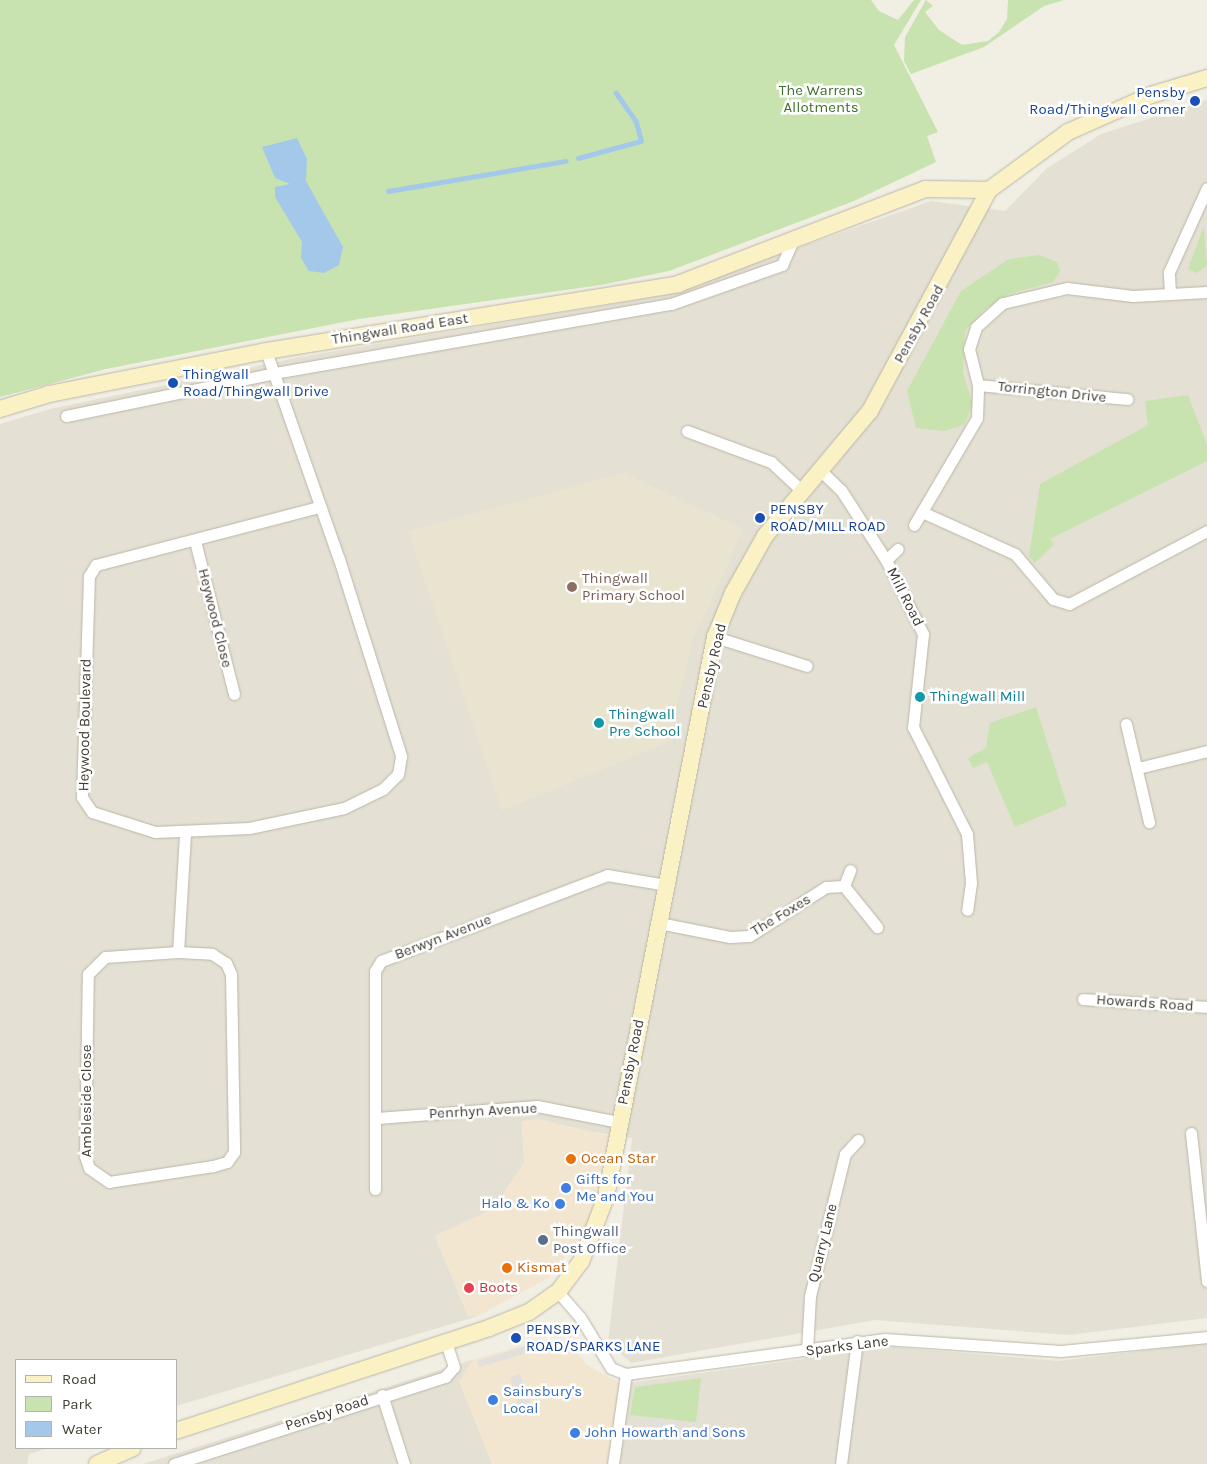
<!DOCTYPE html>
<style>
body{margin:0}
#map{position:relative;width:1207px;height:1464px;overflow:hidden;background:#f1eee4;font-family:Karla,sans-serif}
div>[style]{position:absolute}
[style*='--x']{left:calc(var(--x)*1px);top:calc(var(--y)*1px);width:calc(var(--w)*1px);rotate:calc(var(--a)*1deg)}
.residential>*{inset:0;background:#e4e0d3}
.commercial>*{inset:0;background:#f2e6d0}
.education>*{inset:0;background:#e9e4cf}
.green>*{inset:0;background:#c8e3af}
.parking>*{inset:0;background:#e2e0dc}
.water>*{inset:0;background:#a4c8ea}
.stream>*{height:4.5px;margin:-2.25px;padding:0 2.25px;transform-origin:2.25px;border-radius:2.25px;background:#a4c8ea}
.roads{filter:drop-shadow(0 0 1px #bbb6a8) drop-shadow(0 0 1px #bbb6a8)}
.street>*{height:11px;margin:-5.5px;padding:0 5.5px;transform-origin:5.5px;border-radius:5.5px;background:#fff}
.secondary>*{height:16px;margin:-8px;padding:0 8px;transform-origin:8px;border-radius:8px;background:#faf2c5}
.dots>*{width:14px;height:14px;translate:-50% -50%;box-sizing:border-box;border:2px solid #fff;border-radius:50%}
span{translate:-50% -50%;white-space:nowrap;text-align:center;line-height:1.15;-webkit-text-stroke:5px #fff;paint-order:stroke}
.park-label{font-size:15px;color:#416f2d}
.transit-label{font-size:15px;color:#164399}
.right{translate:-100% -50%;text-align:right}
.left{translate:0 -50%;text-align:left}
.street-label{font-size:15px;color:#423e35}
.education-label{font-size:15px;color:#785e54}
.culture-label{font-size:15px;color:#0d838f}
.food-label{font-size:15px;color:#c56008}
.shop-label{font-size:15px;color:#366cbe}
.service-label{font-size:15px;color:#4e5e75}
.health-label{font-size:15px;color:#be3a42}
.legend{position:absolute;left:15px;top:1359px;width:162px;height:90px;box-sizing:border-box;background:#fff;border:1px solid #b3b2ae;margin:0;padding:6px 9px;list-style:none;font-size:15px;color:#423e35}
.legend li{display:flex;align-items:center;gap:10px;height:25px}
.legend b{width:25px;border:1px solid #b3b2ae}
</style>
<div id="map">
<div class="residential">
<div style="clip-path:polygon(1207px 100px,1207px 1318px,1069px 1335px,875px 1320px,631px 1363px,608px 1342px,632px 1138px,522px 1121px,524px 1163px,493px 1209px,435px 1236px,468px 1316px,478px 1316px,176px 1406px,176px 1360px,16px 1360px,16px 1448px,49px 1448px,29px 1454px,27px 1464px,0 1464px,0 424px,50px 409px,300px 357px,661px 296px,931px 201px,1005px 211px,1046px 169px,1101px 134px)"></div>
<div style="clip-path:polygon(1207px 1343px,1207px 1464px,607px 1464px,621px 1384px,893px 1347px,1059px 1361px)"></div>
<div style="clip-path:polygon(472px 1360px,460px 1382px,492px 1464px,143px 1464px)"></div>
</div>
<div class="commercial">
<div style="clip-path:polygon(539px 1119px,610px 1136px,594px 1209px,584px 1233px,548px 1278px,478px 1316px,468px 1316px,435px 1236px,493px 1209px,524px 1163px,522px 1121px)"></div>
<div style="clip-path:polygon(534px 1342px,567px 1342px,587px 1365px,621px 1384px,607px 1464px,492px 1464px,459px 1382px,472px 1360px)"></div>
</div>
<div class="education">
<div style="clip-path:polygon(624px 473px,744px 529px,692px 642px,669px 742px,502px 811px,408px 531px)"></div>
</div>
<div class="green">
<div style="clip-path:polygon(0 0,871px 0,879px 11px,898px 20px,914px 0,921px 0,894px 45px,938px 132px,927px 136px,936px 162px,854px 201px,669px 271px,601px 285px,359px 319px,106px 369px,0 397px)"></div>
<div style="clip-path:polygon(926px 0,933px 6px,925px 12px,939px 30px,962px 45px,988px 41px,999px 32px,1007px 19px,1008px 0,1064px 0,1044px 6px,984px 47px,911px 74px,904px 61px,905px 37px)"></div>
<div style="clip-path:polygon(1204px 226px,1207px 266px,1197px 273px,1188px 269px)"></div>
<div style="clip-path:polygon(1039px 255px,1057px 262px,1060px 271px,1053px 282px,1009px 294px,983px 311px,965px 331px,963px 373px,973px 404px,964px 425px,944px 431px,916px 428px,907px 391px,961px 291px,1009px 259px)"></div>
<div style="clip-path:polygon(1188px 395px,1207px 445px,1207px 461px,1050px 539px,1054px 544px,1035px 563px,1029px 556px,1040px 484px,1148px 425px,1145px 401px)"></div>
<div style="clip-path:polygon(1036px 707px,1067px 805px,1015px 827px,987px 762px,973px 768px,968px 758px,986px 748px,990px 723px)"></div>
<div style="clip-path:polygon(701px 1378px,696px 1422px,630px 1415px,635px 1387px)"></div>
</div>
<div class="parking">
<div style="clip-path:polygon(529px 1345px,531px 1352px,479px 1367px,477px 1361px)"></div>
<div style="clip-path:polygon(520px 1374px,533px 1410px,521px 1414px,510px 1378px)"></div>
<div style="clip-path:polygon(645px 1419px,684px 1423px,683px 1435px,644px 1431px)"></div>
</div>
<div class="water">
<div style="clip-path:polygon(297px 138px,307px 159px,306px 181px,343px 247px,339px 265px,324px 273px,309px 271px,301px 258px,302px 242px,275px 197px,275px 187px,290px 184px,275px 178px,262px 147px)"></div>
</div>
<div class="stream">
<div style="--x:578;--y:158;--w:65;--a:-15.1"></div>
<div style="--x:641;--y:141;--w:20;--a:-105"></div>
<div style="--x:636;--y:122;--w:35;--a:-125"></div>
<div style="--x:388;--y:191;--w:180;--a:-9.6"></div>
</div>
<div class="roads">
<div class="street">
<div style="--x:1170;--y:294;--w:22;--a:-93"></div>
<div style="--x:1169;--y:272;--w:92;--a:-65.7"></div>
<div style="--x:266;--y:351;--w:220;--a:70.7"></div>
<div style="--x:339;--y:559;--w:207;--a:72.5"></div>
<div style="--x:401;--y:756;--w:18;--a:99"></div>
<div style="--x:398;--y:774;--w:21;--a:135"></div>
<div style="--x:383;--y:789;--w:43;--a:154"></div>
<div style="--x:344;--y:808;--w:97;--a:168.1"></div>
<div style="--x:249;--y:828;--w:94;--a:177.6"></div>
<div style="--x:155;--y:832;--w:66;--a:-162.4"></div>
<div style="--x:92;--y:812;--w:18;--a:-124"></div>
<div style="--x:82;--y:797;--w:221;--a:-88.2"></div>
<div style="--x:89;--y:576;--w:13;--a:-58"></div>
<div style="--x:96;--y:565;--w:229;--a:-14.6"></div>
<div style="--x:978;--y:385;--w:37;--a:-104"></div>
<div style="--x:969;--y:349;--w:23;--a:-72"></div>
<div style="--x:976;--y:327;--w:36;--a:-42"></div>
<div style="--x:1003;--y:303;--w:66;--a:-13.2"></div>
<div style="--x:1067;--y:288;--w:66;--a:6.9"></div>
<div style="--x:1133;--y:296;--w:74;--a:-3.1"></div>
<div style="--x:66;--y:416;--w:213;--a:-11.6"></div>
<div style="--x:275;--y:373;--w:402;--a:-9.9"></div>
<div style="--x:671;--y:304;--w:118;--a:-19.4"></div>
<div style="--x:782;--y:265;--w:32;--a:-66"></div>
<div style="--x:687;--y:431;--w:90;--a:20.3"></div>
<div style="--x:771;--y:462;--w:41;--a:43"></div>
<div style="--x:821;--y:471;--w:28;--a:44"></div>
<div style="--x:841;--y:490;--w:83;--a:57.3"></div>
<div style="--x:886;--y:560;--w:83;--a:63.4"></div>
<div style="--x:923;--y:634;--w:94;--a:96.1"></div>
<div style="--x:913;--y:727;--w:120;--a:63.2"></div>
<div style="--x:967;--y:834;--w:49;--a:85.3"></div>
<div style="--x:971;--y:883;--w:27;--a:98"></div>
<div style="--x:922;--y:512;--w:102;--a:24.3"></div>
<div style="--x:1015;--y:554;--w:59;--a:49.8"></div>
<div style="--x:1053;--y:599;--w:17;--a:17"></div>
<div style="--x:1069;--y:604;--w:156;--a:-27.9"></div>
<div style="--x:914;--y:525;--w:124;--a:-59.5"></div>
<div style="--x:977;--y:418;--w:33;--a:-88"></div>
<div style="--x:978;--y:385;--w:150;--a:5.4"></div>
<div style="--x:195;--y:541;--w:158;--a:75.7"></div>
<div style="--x:886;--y:560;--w:16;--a:-43"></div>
<div style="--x:715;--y:637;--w:96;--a:17.5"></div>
<div style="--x:1126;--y:724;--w:101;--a:76.8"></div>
<div style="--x:1138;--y:768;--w:71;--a:-13.8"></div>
<div style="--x:844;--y:886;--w:17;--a:-69"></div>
<div style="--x:659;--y:923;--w:72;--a:11.2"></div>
<div style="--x:730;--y:937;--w:19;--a:-3"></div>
<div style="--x:749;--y:936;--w:91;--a:-32.5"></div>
<div style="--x:826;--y:887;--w:18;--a:-3"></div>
<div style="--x:844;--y:886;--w:53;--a:51.2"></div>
<div style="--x:178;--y:952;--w:34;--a:3"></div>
<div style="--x:212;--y:954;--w:17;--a:33"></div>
<div style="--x:226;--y:963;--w:12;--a:66"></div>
<div style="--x:231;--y:974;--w:178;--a:89"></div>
<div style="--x:234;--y:1152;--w:12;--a:125"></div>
<div style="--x:227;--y:1162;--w:15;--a:164"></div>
<div style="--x:213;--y:1166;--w:105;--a:171.3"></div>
<div style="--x:109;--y:1182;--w:24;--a:-145"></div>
<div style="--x:89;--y:1168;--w:13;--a:-108"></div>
<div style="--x:85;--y:1156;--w:182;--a:-89.1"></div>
<div style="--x:88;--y:974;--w:24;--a:-45"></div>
<div style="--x:105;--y:957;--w:73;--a:-3.9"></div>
<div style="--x:178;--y:952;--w:118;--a:-86.6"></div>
<div style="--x:1083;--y:999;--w:124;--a:3.7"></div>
<div style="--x:377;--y:1118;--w:160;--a:-4.3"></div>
<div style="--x:537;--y:1106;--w:84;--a:11"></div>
<div style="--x:1191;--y:1133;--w:149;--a:83.8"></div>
<div style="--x:375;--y:1189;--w:218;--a:-90"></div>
<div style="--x:375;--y:971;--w:12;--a:-59"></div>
<div style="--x:381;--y:961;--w:242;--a:-20.8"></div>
<div style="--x:607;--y:875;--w:61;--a:9.5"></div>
<div style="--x:558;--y:1292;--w:33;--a:49"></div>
<div style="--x:580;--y:1317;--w:60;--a:58.7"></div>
<div style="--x:611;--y:1368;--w:16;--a:22"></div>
<div style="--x:626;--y:1374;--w:261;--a:-7.7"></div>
<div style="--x:885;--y:1339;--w:176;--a:3.9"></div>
<div style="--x:1061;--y:1351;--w:147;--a:-5.5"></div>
<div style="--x:807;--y:1351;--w:55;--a:-86.9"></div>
<div style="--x:810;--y:1296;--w:79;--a:-76.1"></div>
<div style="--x:829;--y:1219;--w:67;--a:-76.2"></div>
<div style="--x:845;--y:1154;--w:19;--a:-47"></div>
<div style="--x:382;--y:1395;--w:72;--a:72.3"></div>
<div style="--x:174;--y:1464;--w:285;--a:-17.8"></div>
<div style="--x:445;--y:1377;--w:13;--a:-48"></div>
<div style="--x:454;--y:1367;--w:25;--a:-108"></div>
<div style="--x:613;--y:1464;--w:91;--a:-81.8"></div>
<div style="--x:841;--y:1464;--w:124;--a:-82.6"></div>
</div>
<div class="secondary">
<div style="--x:0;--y:409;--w:51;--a:-17"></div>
<div style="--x:49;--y:394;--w:221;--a:-11.2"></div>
<div style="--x:266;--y:351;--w:417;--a:-9.2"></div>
<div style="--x:678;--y:284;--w:265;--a:-21"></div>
<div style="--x:925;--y:189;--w:64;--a:0.9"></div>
<div style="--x:176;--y:1431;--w:330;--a:-18.2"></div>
<div style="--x:489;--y:1328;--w:43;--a:-21.8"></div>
<div style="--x:529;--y:1312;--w:35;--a:-35"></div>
<div style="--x:558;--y:1292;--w:38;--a:-53"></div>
<div style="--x:581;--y:1262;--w:70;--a:-69"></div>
<div style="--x:606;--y:1197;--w:571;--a:-78.99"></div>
<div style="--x:715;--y:637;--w:48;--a:-67.8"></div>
<div style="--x:733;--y:593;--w:65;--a:-60.7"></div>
<div style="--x:765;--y:536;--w:163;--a:-50"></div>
<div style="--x:870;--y:411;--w:251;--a:-61.7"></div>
<div style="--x:989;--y:190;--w:98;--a:-36.3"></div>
<div style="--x:1068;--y:132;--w:91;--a:-24"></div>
<div style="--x:1151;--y:95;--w:59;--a:-16.9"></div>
<div style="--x:97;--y:1464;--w:39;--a:-24"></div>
</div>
</div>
<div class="dots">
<div style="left:1195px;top:101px;background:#1a4fb4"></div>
<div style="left:173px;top:383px;background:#1a4fb4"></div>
<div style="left:760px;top:518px;background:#1a4fb4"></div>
<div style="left:572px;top:587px;background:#8d6e63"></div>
<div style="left:920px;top:697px;background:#0f9aa8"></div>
<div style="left:599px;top:723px;background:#0f9aa8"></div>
<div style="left:571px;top:1159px;background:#e8710a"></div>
<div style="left:566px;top:1188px;background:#3f7fe0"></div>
<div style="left:560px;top:1204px;background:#3f7fe0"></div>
<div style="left:543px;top:1240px;background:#5c6f8a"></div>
<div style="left:507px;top:1268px;background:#e8710a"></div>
<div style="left:469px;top:1288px;background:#e0444e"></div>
<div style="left:516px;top:1338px;background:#1a4fb4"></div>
<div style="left:493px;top:1400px;background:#3f7fe0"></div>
<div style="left:575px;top:1433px;background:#3f7fe0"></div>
</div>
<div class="park-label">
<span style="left:821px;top:99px">The Warrens<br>Allotments</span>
</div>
<div class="transit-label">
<span class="right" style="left:1185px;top:101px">Pensby<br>Road/Thingwall Corner</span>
<span class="left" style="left:183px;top:383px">Thingwall<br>Road/Thingwall Drive</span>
<span class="left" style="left:770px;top:518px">PENSBY<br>ROAD/MILL ROAD</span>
<span class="left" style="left:526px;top:1338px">PENSBY<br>ROAD/SPARKS LANE</span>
</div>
<div class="street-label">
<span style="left:919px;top:324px;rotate:-61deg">Pensby Road</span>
<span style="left:400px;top:329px;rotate:-9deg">Thingwall Road East</span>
<span style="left:1052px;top:392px;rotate:6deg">Torrington Drive</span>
<span style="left:905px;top:597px;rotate:63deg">Mill Road</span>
<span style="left:215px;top:618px;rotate:76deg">Heywood Close</span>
<span style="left:712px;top:666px;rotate:-77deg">Pensby Road</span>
<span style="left:85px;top:725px;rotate:-89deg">Heywood Boulevard</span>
<span style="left:781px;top:915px;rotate:-31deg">The Foxes</span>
<span style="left:443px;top:937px;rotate:-21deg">Berwyn Avenue</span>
<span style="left:1145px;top:1003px;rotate:4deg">Howards Road</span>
<span style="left:631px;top:1062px;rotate:-79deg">Pensby Road</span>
<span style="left:87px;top:1101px;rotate:-90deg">Ambleside Close</span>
<span style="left:483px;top:1111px;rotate:-3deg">Penrhyn Avenue</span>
<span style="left:823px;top:1243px;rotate:-76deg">Quarry Lane</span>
<span style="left:847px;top:1346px;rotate:-7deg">Sparks Lane</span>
<span style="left:327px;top:1413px;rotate:-18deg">Pensby Road</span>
</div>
<div class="education-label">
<span class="left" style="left:582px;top:587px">Thingwall<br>Primary School</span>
</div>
<div class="culture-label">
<span class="left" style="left:930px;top:697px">Thingwall Mill</span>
<span class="left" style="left:609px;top:723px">Thingwall<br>Pre School</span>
</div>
<div class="food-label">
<span class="left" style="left:581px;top:1159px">Ocean Star</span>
<span class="left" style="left:517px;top:1268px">Kismat</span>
</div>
<div class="shop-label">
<span class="left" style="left:576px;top:1188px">Gifts for<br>Me and You</span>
<span class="right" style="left:550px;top:1204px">Halo &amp; Ko</span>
<span class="left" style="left:503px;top:1400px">Sainsbury's<br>Local</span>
<span class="left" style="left:585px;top:1433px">John Howarth and Sons</span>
</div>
<div class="service-label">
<span class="left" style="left:553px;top:1240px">Thingwall<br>Post Office</span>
</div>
<div class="health-label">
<span class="left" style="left:479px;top:1288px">Boots</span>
</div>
<ul class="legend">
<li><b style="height:6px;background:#faf2c5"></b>Road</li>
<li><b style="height:14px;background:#c8e3af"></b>Park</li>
<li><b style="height:14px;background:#a4c8ea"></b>Water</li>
</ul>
</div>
